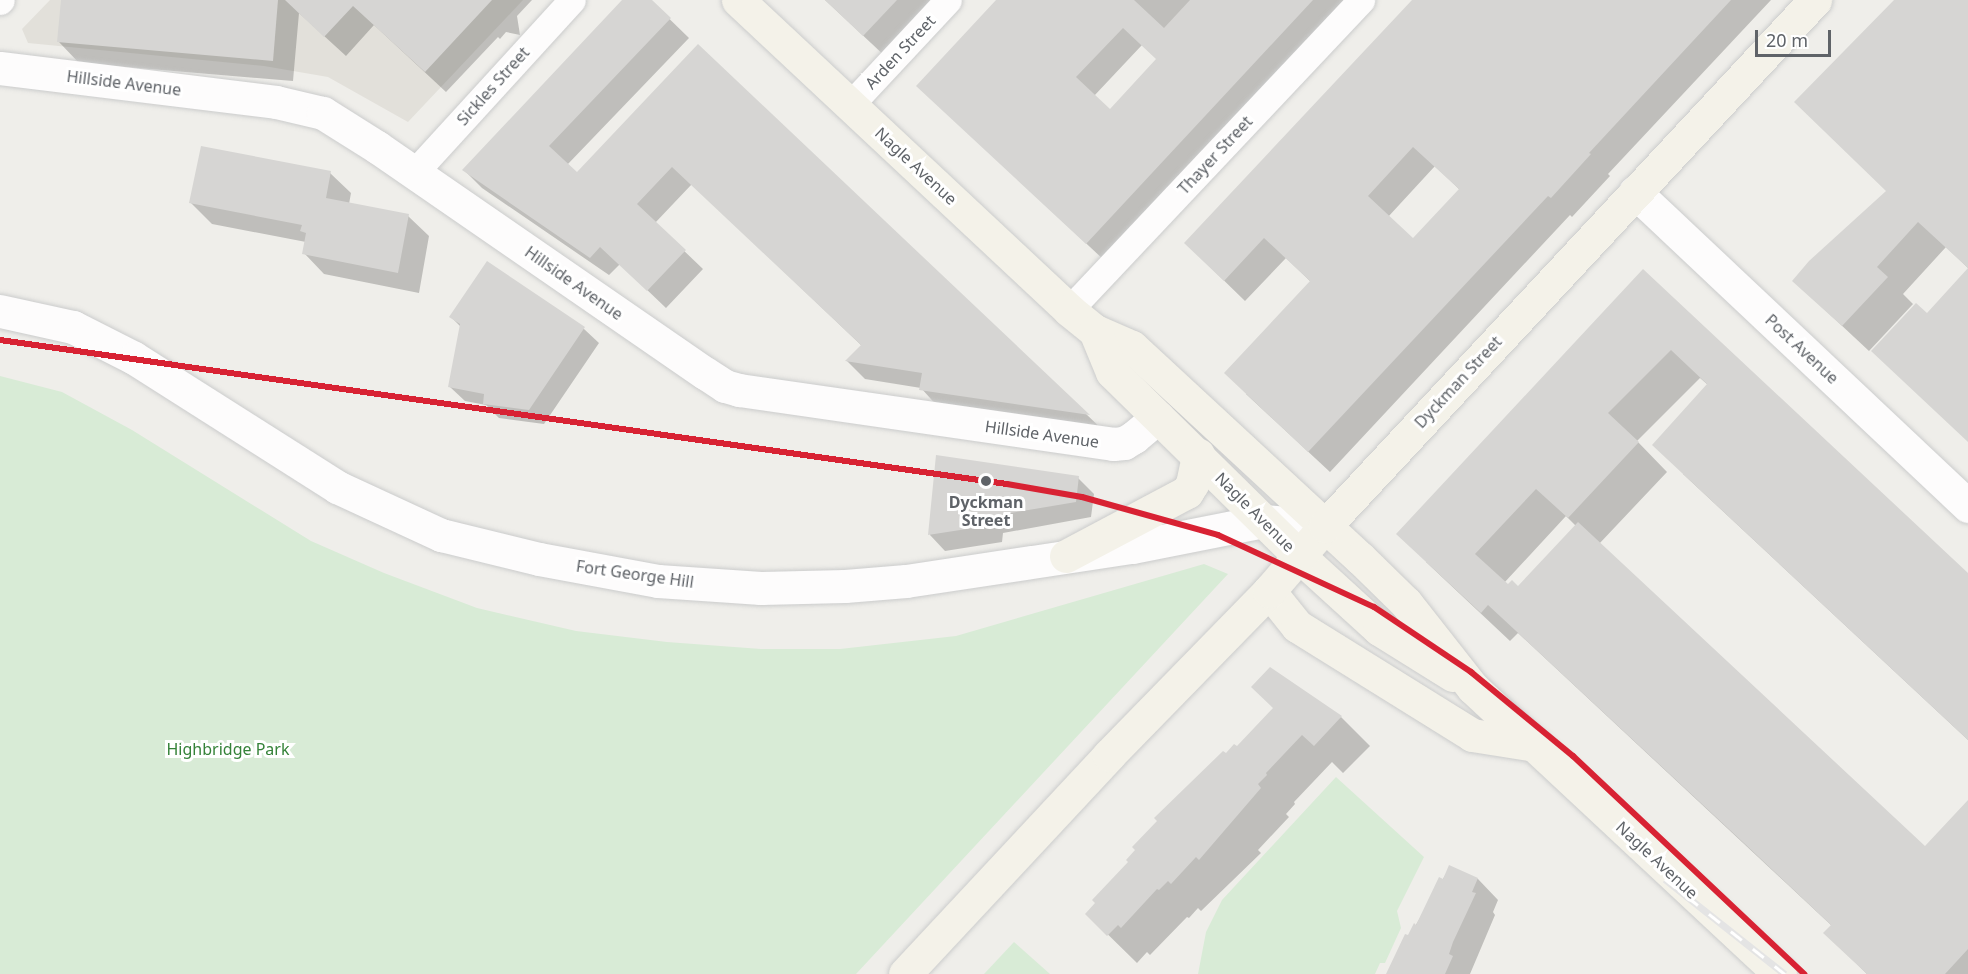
<!DOCTYPE html>
<style>
body{margin:0}
#map{position:relative;width:1968px;height:974px;overflow:hidden;background:#efeeea;font-family:"Noto Sans",sans-serif}
div>[style]{position:absolute}
[style*='--x']{left:calc(var(--x)*1px);top:calc(var(--y)*1px);width:calc(var(--w)*1px);rotate:calc(var(--a)*1deg)}
.education>*{inset:0;background:#e2e0da}
.green>*{inset:0;background:#d8ebd6}
.shadow>*{inset:0;background:#0003}
.building>*{inset:0;background:#d6d5d3}
.roads{filter:drop-shadow(0 0 2px #cbcccc) drop-shadow(0 0 2px #cbcccc)}
.minor>*{height:27px;margin:-13.5px;padding:0 13.5px;transform-origin:13.5px;border-radius:13.5px;background:#fdfcfc}
.tertiary>*{height:33px;margin:-16.5px;padding:0 16.5px;transform-origin:16.5px;border-radius:16.5px;background:#fdfcfc}
.secondary>*{height:33px;margin:-16.5px;padding:0 16.5px;transform-origin:16.5px;border-radius:16.5px;background:#fdfcfc}
.primary>*{height:33px;margin:-16.5px;padding:0 16.5px;transform-origin:16.5px;border-radius:16.5px;background:#f4f2e9}
.rail>*{height:7px;margin-top:-3.5px;transform-origin:0;background:repeating-linear-gradient(90deg,#fff 0 14px,#e4e4e4 0 28px);box-sizing:border-box;border-block:2px solid #e4e4e4}
.metro-1>*{height:6px;margin:-3px;padding:0 3px;transform-origin:3px;border-radius:3px;background:#d82233}
.dots>*{width:16px;height:16px;translate:-50% -50%;box-sizing:border-box;border:3px solid #fff;border-radius:50%}
span{translate:-50% -50%;white-space:nowrap;text-align:center;line-height:1.15;-webkit-text-stroke:6px #fff;paint-order:stroke}
.street-label{font-size:16px;color:#5f6368}
.stop-label{font-size:16px;color:#5f6368;font-weight:700}
.park-label{font-size:16px;color:#348238}
.scale{position:absolute;left:1755px;top:30px;width:76px;height:27px;box-sizing:border-box;border:3px solid #5f6368;border-top:0;padding-left:8px;font-size:18px;line-height:21px;white-space:nowrap;color:#5f6368;-webkit-text-stroke:4px #fff;paint-order:stroke}
</style>
<div id="map">
<div class="education">
<div style="clip-path:polygon(50px 0,523px 0,408px 122px,328px 77px,264px 66px,28px 43px,22px 29px)"></div>
</div>
<div class="green">
<div style="clip-path:polygon(0 376px,62px 392px,132px 430px,311px 541px,384px 573px,477px 608px,576px 631px,667px 642px,761px 649px,840px 649px,956px 636px,1204px 564px,1228px 574px,856px 974px,0 974px)"></div>
<div style="clip-path:polygon(1336px 777px,1424px 857px,1397px 911px,1401px 928px,1385px 963px,1380px 963px,1375px 974px,1198px 974px,1206px 932px,1222px 900px)"></div>
<div style="clip-path:polygon(1014px 942px,1050px 974px,984px 974px)"></div>
</div>
<div class="shadow">
<div style="clip-path:polygon(62px 0,532px 0,517px 16px,520px 35px,506px 32px,500px 39px,498px 37px,446px 92px,374px 25px,346px 56px,299px 13px,293px 81px,79px 63px,59px 42px)"></div>
<div style="clip-path:polygon(624px 0,650px 0,689px 38px,567px 165px,578px 174px,698px 46px,1105px 432px,939px 408px,921px 388px,865px 379px,847px 361px,862px 346px,692px 184px,655px 223px,703px 269px,666px 308px,620px 264px,609px 275px,482px 188px,464px 170px)"></div>
<div style="clip-path:polygon(825px 0,940px 0,887px 58px)"></div>
<div style="clip-path:polygon(evenodd,998px 0,1348px 0,1105px 261px,937px 104px,998px 0,1142px 45px,1158px 60px,1110px 111px,1094px 96px,1142px 45px)"></div>
<div style="clip-path:polygon(evenodd,1414px 0,1771px 0,1608px 174px,1610px 176px,1572px 217px,1570px 215px,1330px 472px,1246px 394px,1311px 282px,1286px 258px,1245px 301px,1207px 264px,1414px 0,1435px 166px,1460px 190px,1414px 240px,1388px 217px,1435px 166px)"></div>
<div style="clip-path:polygon(1894px 0,1968px 0,1968px 268px,1946px 247px,1903px 294px,1913px 304px,1869px 351px,1794px 281px,1888px 192px)"></div>
<div style="clip-path:polygon(330px 173px,351px 193px,349px 204px,408px 216px,429px 236px,419px 293px,324px 274px,304px 253px,306px 242px,212px 224px,191px 203px)"></div>
<div style="clip-path:polygon(487px 263px,584px 329px,599px 343px,544px 424px,499px 418px,486px 405px,465px 401px,450px 387px,461px 327px,451px 317px)"></div>
<div style="clip-path:polygon(evenodd,1643px 271px,1968px 575px,1968px 740px,1683px 474px,1708px 385px,1700px 378px,1637px 441px,1667px 472px,1599px 544px,1925px 848px,1968px 802px,1968px 974px,1867px 974px,1825px 933px,1832px 926px,1518px 633px,1510px 641px,1426px 562px,1643px 271px,1566px 516px,1576px 526px,1518px 588px,1508px 586px,1504px 583px,1566px 516px)"></div>
<div style="clip-path:polygon(937px 457px,1078px 478px,1094px 494px,1091px 517px,1003px 533px,1002px 542px,945px 551px,930px 535px)"></div>
<div style="clip-path:polygon(1341px 717px,1370px 746px,1343px 773px,1332px 762px,1294px 802px,1295px 804px,1286px 814px,1289px 817px,1258px 850px,1261px 853px,1201px 911px,1198px 908px,1189px 918px,1187px 917px,1150px 955px,1147px 952px,1137px 963px,1087px 914px,1226px 755px,1237px 748px)"></div>
<div style="clip-path:polygon(1450px 867px,1478px 879px,1498px 900px,1493px 912px,1495px 915px,1470px 974px,1387px 974px)"></div>
</div>
<div class="building">
<div style="clip-path:polygon(61px 0,278px 0,273px 61px,57px 42px)"></div>
<div style="clip-path:polygon(285px 0,492px 0,425px 72px,353px 6px,324px 37px)"></div>
<div style="clip-path:polygon(622px 0,652px 0,671px 18px,549px 146px,577px 172px,698px 44px,1090px 415px,919px 390px,922px 373px,845px 361px,861px 345px,672px 167px,637px 204px,686px 250px,647px 291px,600px 247px,590px 258px,462px 170px)"></div>
<div style="clip-path:polygon(825px 0,897px 0,863px 36px)"></div>
<div style="clip-path:polygon(evenodd,996px 0,1134px 0,1164px 28px,1190px 0,1313px 0,1086px 244px,916px 86px,996px 0,1123px 28px,1156px 59px,1110px 109px,1076px 77px,1123px 28px)"></div>
<div style="clip-path:polygon(evenodd,1412px 0,1731px 0,1589px 153px,1591px 154px,1551px 198px,1548px 196px,1308px 452px,1224px 373px,1310px 281px,1264px 238px,1224px 281px,1184px 243px,1412px 0,1413px 147px,1459px 189px,1413px 238px,1368px 196px,1413px 147px)"></div>
<div style="clip-path:polygon(1894px 0,1968px 0,1968px 442px,1871px 351px,1916px 303px,1927px 313px,1968px 268px,1918px 222px,1877px 267px,1888px 277px,1842px 326px,1792px 281px,1809px 261px,1886px 191px,1794px 102px)"></div>
<div style="clip-path:polygon(201px 146px,331px 171px,326px 198px,409px 214px,398px 273px,302px 254px,306px 233px,300px 231px,302px 225px,189px 203px)"></div>
<div style="clip-path:polygon(487px 261px,585px 327px,529px 410px,483px 404px,484px 394px,448px 387px,460px 324px,449px 317px)"></div>
<div style="clip-path:polygon(1643px 269px,1968px 573px,1968px 740px,1652px 445px,1707px 384px,1671px 350px,1608px 413px,1639px 442px,1568px 518px,1536px 489px,1475px 554px,1508px 584px,1512px 580px,1518px 586px,1578px 522px,1925px 846px,1968px 800px,1968px 949px,1945px 974px,1867px 974px,1823px 933px,1831px 925px,1746px 845px,1488px 605px,1481px 613px,1396px 534px)"></div>
<div style="clip-path:polygon(936px 455px,1079px 476px,1076px 502px,987px 517px,986px 526px,928px 535px)"></div>
<div style="clip-path:polygon(1270px 667px,1342px 716px,1314px 746px,1302px 735px,1266px 773px,1267px 775px,1258px 784px,1261px 788px,1199px 860px,1196px 857px,1171px 884px,1168px 881px,1159px 890px,1157px 889px,1121px 928px,1118px 925px,1107px 936px,1085px 914px,1095px 903px,1092px 900px,1128px 862px,1126px 860px,1135px 850px,1132px 847px,1157px 821px,1154px 818px,1223px 751px,1226px 753px,1234px 744px,1237px 746px,1273px 708px,1251px 687px)"></div>
<div style="clip-path:polygon(1449px 865px,1478px 878px,1472px 892px,1476px 893px,1453px 942px,1449px 954px,1453px 956px,1445px 974px,1386px 974px,1405px 934px,1408px 935px,1414px 923px,1416px 925px,1439px 877px,1443px 879px)"></div>
</div>
<div class="roads">
<div class="minor">
<div style="--x:0;--y:1;--w:1;--a:-45"></div>
<div style="--x:851;--y:104;--w:142;--a:-47"></div>
<div style="--x:414;--y:173;--w:234;--a:-47.6"></div>
<div style="--x:1069;--y:310;--w:426;--a:-46.7"></div>
</div>
<div class="tertiary">
<div style="--x:0;--y:68;--w:278;--a:7"></div>
<div style="--x:276;--y:102;--w:48;--a:13.2"></div>
<div style="--x:323;--y:113;--w:64;--a:32.2"></div>
<div style="--x:377;--y:147;--w:398;--a:34.6"></div>
<div style="--x:705;--y:373;--w:24;--a:33"></div>
<div style="--x:725;--y:386;--w:15;--a:16"></div>
<div style="--x:739;--y:390;--w:378;--a:8.2"></div>
<div style="--x:1113;--y:444;--w:11;--a:-5"></div>
<div style="--x:1124;--y:443;--w:12;--a:-31"></div>
<div style="--x:1134;--y:437;--w:31;--a:-40"></div>
<div style="--x:1635;--y:192;--w:458;--a:43.3"></div>
</div>
<div class="secondary">
<div style="--x:0;--y:311;--w:75;--a:12.4"></div>
<div style="--x:73;--y:327;--w:68;--a:26.9"></div>
<div style="--x:134;--y:358;--w:241;--a:32.4"></div>
<div style="--x:337;--y:487;--w:115;--a:24.8"></div>
<div style="--x:441;--y:535;--w:101;--a:13.8"></div>
<div style="--x:539;--y:559;--w:121;--a:10.5"></div>
<div style="--x:658;--y:581;--w:103;--a:3.9"></div>
<div style="--x:761;--y:588;--w:84;--a:-1.4"></div>
<div style="--x:845;--y:586;--w:61;--a:-4.7"></div>
<div style="--x:906;--y:581;--w:229;--a:-8.6"></div>
<div style="--x:1132;--y:547;--w:134;--a:-11.2"></div>
<div style="--x:1263;--y:521;--w:62;--a:4.6"></div>
</div>
<div class="primary">
<div style="--x:738;--y:0;--w:453;--a:43.1"></div>
<div style="--x:1069;--y:310;--w:33;--a:39"></div>
<div style="--x:1095;--y:331;--w:40;--a:23.4"></div>
<div style="--x:1132;--y:347;--w:311;--a:42.8"></div>
<div style="--x:1360;--y:558;--w:64;--a:44.4"></div>
<div style="--x:1406;--y:603;--w:108;--a:51.8"></div>
<div style="--x:1473;--y:688;--w:420;--a:43"></div>
<div style="--x:1095;--y:331;--w:44;--a:67.5"></div>
<div style="--x:1112;--y:372;--w:261;--a:44.5"></div>
<div style="--x:1298;--y:555;--w:110;--a:42.4"></div>
<div style="--x:1379;--y:629;--w:87;--a:31.9"></div>
<div style="--x:1066;--y:556;--w:137;--a:-27.9"></div>
<div style="--x:1187;--y:492;--w:9;--a:-58"></div>
<div style="--x:1192;--y:484;--w:30;--a:-78"></div>
<div style="--x:1269;--y:591;--w:45;--a:51.3"></div>
<div style="--x:1297;--y:626;--w:206;--a:31.9"></div>
<div style="--x:1472;--y:735;--w:64;--a:9"></div>
<div style="--x:905;--y:974;--w:299;--a:-47"></div>
<div style="--x:1109;--y:755;--w:229;--a:-45.7"></div>
<div style="--x:1269;--y:591;--w:86;--a:-49.3"></div>
<div style="--x:1325;--y:526;--w:719;--a:-47.03"></div>
</div>
</div>
<div class="rail">
<div style="--x:1665;--y:879;--w:153;--a:38.4"></div>
</div>
<div class="metro-1">
<div style="--x:0;--y:340;--w:1017;--a:8.14"></div>
<div style="--x:1007;--y:484;--w:76;--a:9.8"></div>
<div style="--x:1082;--y:497;--w:141;--a:15.6"></div>
<div style="--x:1218;--y:535;--w:172;--a:24.8"></div>
<div style="--x:1374;--y:607;--w:117;--a:33.8"></div>
<div style="--x:1471;--y:672;--w:132;--a:39.5"></div>
<div style="--x:1573;--y:756;--w:318;--a:43.3"></div>
</div>
<div class="dots">
<div style="left:986px;top:481px;background:#5f6368"></div>
</div>
<div class="street-label">
<span style="left:900px;top:52px;rotate:-47deg">Arden Street</span>
<span style="left:124px;top:83px;rotate:7deg">Hillside Avenue</span>
<span style="left:493px;top:86px;rotate:-48deg">Sickles Street</span>
<span style="left:1215px;top:155px;rotate:-47deg">Thayer Street</span>
<span style="left:916px;top:166px;rotate:43deg">Nagle Avenue</span>
<span style="left:574px;top:283px;rotate:35deg">Hillside Avenue</span>
<span style="left:1802px;top:349px;rotate:43deg">Post Avenue</span>
<span style="left:1458px;top:382px;rotate:-47deg">Dyckman Street</span>
<span style="left:1042px;top:434px;rotate:8deg">Hillside Avenue</span>
<span style="left:1255px;top:512px;rotate:45deg">Nagle Avenue</span>
<span style="left:635px;top:574px;rotate:8deg">Fort George Hill</span>
<span style="left:1657px;top:860px;rotate:43deg">Nagle Avenue</span>
</div>
<div class="stop-label">
<span style="left:986px;top:511px">Dyckman<br>Street</span>
</div>
<div class="park-label">
<span style="left:228px;top:749px">Highbridge Park</span>
</div>
<div class="scale">20 m</div>
</div>
